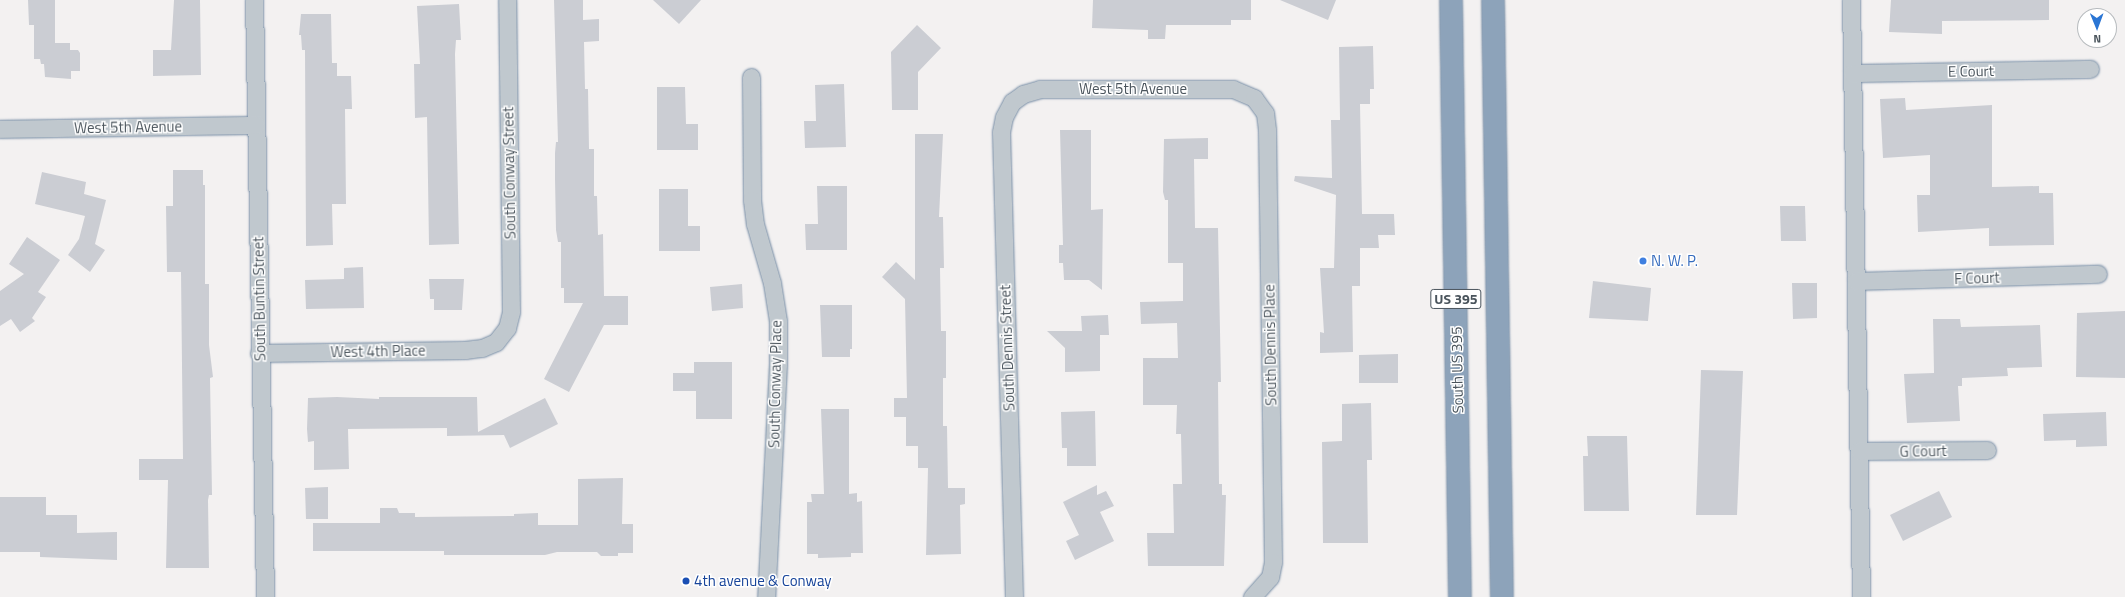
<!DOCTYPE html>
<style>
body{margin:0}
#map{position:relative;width:2125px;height:597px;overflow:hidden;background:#f3f1f1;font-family:"Titillium Web",sans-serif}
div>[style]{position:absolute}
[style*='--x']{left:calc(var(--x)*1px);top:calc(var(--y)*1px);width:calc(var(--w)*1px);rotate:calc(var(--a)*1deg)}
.building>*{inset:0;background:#cbcdd3}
.roads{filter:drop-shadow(0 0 1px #788ea6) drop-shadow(0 0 1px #788ea6)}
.street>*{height:17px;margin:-8.5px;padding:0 8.5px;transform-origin:8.5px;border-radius:8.5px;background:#c0c8ce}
.highway>*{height:22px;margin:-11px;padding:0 11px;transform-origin:11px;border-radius:11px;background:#8da3ba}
.dots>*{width:11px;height:11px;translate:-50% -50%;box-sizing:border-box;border:2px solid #fff;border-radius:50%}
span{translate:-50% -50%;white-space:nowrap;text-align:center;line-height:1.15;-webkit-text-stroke:3px #fff;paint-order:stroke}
.shield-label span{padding:1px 3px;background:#fff;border:1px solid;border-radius:3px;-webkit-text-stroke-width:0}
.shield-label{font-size:14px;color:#4a545c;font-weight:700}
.street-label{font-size:15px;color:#4a545c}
.shop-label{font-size:15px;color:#366cbe}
.left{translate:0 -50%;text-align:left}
.transit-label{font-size:15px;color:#164399}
.north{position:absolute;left:2077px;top:8px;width:40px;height:40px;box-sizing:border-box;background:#fff;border:1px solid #b7bbbe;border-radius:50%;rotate:179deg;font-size:11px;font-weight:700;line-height:16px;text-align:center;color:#4a545c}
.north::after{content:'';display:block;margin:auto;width:14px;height:18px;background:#2a75d4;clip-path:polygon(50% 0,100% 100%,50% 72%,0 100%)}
</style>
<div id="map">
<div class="building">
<div style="clip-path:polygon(28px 0,55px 0,55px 43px,70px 43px,70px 50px,78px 50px,80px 53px,80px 71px,71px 71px,71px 79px,45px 77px,44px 64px,41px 64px,40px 59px,34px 59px,34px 25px,29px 25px)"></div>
<div style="clip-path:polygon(174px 0,200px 0,201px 75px,153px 76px,153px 50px,171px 50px)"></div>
<div style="clip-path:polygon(554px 0,583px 0,583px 20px,599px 19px,599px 41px,584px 42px,585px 89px,588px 89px,589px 149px,594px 149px,594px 196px,597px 196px,598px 235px,603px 234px,604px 296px,628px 296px,628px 325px,604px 325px,569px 392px,544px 379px,583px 303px,564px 303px,564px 288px,561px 288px,561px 242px,558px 242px,556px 230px,555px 179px,555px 153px,556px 142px,558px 142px)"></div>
<div style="clip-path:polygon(653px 0,701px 0,679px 24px)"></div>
<div style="clip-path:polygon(1093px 0,1251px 0,1251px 20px,1231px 20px,1231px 25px,1166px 25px,1165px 39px,1148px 39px,1148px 30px,1092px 28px)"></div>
<div style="clip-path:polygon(1280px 0,1336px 0,1328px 20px)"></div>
<div style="clip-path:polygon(1891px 0,2049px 0,2049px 20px,1942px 21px,1942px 34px,1889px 32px)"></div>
<div style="clip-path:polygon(459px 4px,461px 40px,456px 40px,455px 54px,459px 244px,429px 245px,427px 117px,415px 118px,414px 64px,420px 64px,417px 6px)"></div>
<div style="clip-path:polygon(301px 14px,331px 14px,332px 63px,337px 63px,337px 76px,351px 76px,352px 109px,345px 109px,346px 204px,332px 204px,333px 245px,306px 246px,305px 50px,302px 50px,301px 35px,299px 35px)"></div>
<div style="clip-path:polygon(917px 25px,941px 48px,918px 72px,918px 110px,892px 110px,891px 52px)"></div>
<div style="clip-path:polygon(1373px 46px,1374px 89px,1370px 89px,1370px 104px,1360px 104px,1362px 214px,1394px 214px,1395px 235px,1378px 235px,1379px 248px,1360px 248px,1360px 286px,1352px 286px,1353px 352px,1320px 353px,1320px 332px,1324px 333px,1320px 268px,1334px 268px,1336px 195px,1294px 181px,1295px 176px,1332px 178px,1331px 120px,1340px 120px,1339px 47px)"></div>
<div style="clip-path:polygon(844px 84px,846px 147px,805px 148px,804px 121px,816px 121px,815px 85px)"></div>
<div style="clip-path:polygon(657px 87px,685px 87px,686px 124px,698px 124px,698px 150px,657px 150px)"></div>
<div style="clip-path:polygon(1905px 98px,1906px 110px,1992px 105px,1992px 187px,2039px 186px,2039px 193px,2053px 193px,2054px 245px,1989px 246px,1989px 228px,1918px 232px,1917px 195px,1930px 195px,1930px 155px,1883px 158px,1880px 99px)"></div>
<div style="clip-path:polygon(1060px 130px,1091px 130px,1091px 210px,1103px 209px,1102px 290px,1089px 280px,1064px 280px,1063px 263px,1059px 263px,1059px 245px,1063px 245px)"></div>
<div style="clip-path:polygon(915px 134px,943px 134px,939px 217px,943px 217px,944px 268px,940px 268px,941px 331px,946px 331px,946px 378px,943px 378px,943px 426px,947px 426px,948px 488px,965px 488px,965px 504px,960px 505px,961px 554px,926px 555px,928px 468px,918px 468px,918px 446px,906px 446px,906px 417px,894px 417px,894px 398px,907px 398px,905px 299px,882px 277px,896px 262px,915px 280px)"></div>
<div style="clip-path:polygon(1208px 138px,1208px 159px,1194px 159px,1195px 228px,1218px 228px,1221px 382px,1218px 382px,1219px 484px,1222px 484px,1222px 495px,1226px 495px,1224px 566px,1148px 566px,1147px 533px,1174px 533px,1173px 484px,1182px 484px,1181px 434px,1176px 434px,1177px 405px,1143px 405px,1143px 358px,1178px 358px,1177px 323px,1141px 324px,1140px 302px,1183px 301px,1183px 263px,1168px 263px,1168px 200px,1165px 200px,1163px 192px,1164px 139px)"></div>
<div style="clip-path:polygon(173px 170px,203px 170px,203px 185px,205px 185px,205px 284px,209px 284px,209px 345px,213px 377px,210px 378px,212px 495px,209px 495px,208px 500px,209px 568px,166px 568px,168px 480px,139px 480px,139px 459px,183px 459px,181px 272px,167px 272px,166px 206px,173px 206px)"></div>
<div style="clip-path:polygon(42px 172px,86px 182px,84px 194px,106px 200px,95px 244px,105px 250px,90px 272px,68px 255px,79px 239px,85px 216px,35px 204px)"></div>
<div style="clip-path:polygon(817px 186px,847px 186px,847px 250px,806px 250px,805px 224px,818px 224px)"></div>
<div style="clip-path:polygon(659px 189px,688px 189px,688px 226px,700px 226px,700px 251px,659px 251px)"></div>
<div style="clip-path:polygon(1780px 206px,1805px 206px,1806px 241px,1781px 241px)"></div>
<div style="clip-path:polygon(27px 237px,60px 260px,38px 292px,46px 297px,32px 318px,35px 321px,20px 332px,11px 319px,0 326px,0 291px,24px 274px,9px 264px)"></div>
<div style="clip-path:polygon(363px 267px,364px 308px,306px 309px,305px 280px,344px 279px,344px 268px)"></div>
<div style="clip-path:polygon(429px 279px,464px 279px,462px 310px,434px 310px,434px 299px,430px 299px)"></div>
<div style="clip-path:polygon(1593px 281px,1651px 288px,1648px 321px,1589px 318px)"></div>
<div style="clip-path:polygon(1792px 283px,1817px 283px,1817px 318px,1793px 319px)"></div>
<div style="clip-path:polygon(742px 284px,743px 308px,712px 311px,710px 287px)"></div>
<div style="clip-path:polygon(820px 305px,852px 305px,852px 349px,850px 349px,850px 357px,822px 357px)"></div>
<div style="clip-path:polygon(2125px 311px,2125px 378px,2076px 377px,2077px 313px)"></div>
<div style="clip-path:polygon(1108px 315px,1109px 335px,1100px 335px,1100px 371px,1065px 372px,1065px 348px,1047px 331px,1082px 331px,1081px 316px)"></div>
<div style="clip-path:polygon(1933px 319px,1960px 319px,1961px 327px,2040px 325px,2042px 367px,2007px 368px,2008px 376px,1962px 378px,1962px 386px,1958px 386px,1960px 421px,1907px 423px,1904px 374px,1934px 373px)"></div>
<div style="clip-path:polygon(1398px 354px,1398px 383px,1359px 383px,1359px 355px)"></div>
<div style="clip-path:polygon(694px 362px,732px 362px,732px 419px,696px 419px,696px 391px,673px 391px,673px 373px,694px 373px)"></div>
<div style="clip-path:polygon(1701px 370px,1743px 371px,1737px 515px,1696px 515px)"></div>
<div style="clip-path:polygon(337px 397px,379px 399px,379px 397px,477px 397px,478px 432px,545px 398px,558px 424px,510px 448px,504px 435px,447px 436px,447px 428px,348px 429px,349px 469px,314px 470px,314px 441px,308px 442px,307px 429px,308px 398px)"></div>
<div style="clip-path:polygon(1371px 403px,1372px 460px,1367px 460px,1368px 543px,1323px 543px,1322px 442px,1342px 441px,1342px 404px)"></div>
<div style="clip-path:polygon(821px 409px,849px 409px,849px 494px,857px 493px,857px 502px,862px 501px,863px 553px,851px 553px,851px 557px,818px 558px,818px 554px,807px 554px,807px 502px,812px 502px,811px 494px,824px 494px)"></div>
<div style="clip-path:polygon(1095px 411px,1096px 466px,1067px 466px,1067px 448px,1062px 448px,1061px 412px)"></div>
<div style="clip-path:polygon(2106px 412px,2107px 446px,2076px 447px,2076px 440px,2044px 441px,2043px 414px)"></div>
<div style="clip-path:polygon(1587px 436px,1627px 436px,1629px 511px,1584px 511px,1583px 456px,1588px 456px)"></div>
<div style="clip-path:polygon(623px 478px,622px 524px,633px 524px,633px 553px,618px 553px,618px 556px,601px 556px,597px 552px,557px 552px,545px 555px,444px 555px,444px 551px,313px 551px,313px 523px,380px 523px,380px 508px,397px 508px,399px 513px,415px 513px,415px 517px,514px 516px,514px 514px,538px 513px,538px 525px,578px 525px,578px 479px)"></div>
<div style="clip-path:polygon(1097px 485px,1097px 495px,1106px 491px,1114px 506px,1100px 512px,1114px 541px,1075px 560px,1066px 541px,1079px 535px,1063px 502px)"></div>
<div style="clip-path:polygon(328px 487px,328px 519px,306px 519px,305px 488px)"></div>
<div style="clip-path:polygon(1939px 491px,1952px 517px,1903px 541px,1890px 515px)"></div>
<div style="clip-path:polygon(0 497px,46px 497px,46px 515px,77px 515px,77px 533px,117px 532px,117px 560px,40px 557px,40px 552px,0 552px)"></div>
</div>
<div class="roads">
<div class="street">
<div style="--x:254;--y:0;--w:597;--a:88.94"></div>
<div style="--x:1851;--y:0;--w:597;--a:89.04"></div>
<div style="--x:1852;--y:73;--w:238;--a:-1"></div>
<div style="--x:751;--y:77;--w:123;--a:89.5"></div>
<div style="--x:752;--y:200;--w:24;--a:83"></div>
<div style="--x:755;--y:224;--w:61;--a:73.9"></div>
<div style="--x:772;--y:283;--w:38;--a:81"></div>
<div style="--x:778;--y:321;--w:43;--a:90"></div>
<div style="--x:778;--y:364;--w:233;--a:92.9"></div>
<div style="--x:0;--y:129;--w:256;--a:-0.9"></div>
<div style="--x:1856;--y:281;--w:242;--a:-1.7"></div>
<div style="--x:259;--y:353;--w:206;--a:-0.8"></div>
<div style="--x:465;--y:350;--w:17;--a:-7"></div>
<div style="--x:482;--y:348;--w:15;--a:-23"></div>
<div style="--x:496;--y:342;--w:18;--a:-52"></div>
<div style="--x:507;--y:328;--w:16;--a:-76"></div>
<div style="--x:511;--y:312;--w:312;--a:-90.7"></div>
<div style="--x:1859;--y:451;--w:128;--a:-0.4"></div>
<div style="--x:1014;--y:597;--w:465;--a:-91.6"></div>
<div style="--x:1001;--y:132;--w:15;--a:-79"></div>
<div style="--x:1004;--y:117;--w:17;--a:-62"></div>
<div style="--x:1012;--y:102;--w:14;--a:-36"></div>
<div style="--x:1023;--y:94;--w:18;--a:-16"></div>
<div style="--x:1040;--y:89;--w:193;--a:0"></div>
<div style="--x:1233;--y:89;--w:23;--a:23"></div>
<div style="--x:1254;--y:98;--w:19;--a:54"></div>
<div style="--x:1265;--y:113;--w:17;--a:83"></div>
<div style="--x:1267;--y:130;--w:432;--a:89.2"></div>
<div style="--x:1273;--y:562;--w:15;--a:101"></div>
<div style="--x:1270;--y:577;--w:27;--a:132"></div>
</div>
<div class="highway">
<div style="--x:1451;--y:0;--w:597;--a:89.14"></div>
<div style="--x:1493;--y:0;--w:597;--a:89.14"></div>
</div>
</div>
<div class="dots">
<div style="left:1643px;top:261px;background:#3f7fe0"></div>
<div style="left:686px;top:581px;background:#1a4fb4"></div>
</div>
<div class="shield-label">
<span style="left:1456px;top:299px">US 395</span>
</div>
<div class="street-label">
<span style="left:1971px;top:71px;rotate:-1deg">E Court</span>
<span style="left:1133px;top:89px">West 5th Avenue</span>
<span style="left:128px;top:127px;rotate:-1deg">West 5th Avenue</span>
<span style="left:509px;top:173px;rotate:-91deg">South Conway Street</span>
<span style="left:1977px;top:278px;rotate:-2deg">F Court</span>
<span style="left:259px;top:299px;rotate:-91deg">South Buntin Street</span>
<span style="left:1270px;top:345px;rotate:-91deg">South Dennis Place</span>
<span style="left:1007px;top:348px;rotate:-92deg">South Dennis Street</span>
<span style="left:378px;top:351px;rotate:-1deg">West 4th Place</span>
<span style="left:1457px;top:370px;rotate:-91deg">South US 395</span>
<span style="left:775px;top:384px;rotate:-89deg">South Conway Place</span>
<span style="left:1923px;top:451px;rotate:-1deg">G Court</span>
</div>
<div class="shop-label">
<span class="left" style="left:1651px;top:261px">N. W. P.</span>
</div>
<div class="transit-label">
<span class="left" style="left:694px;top:581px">4th avenue &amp; Conway</span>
</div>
<div class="north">N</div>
</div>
